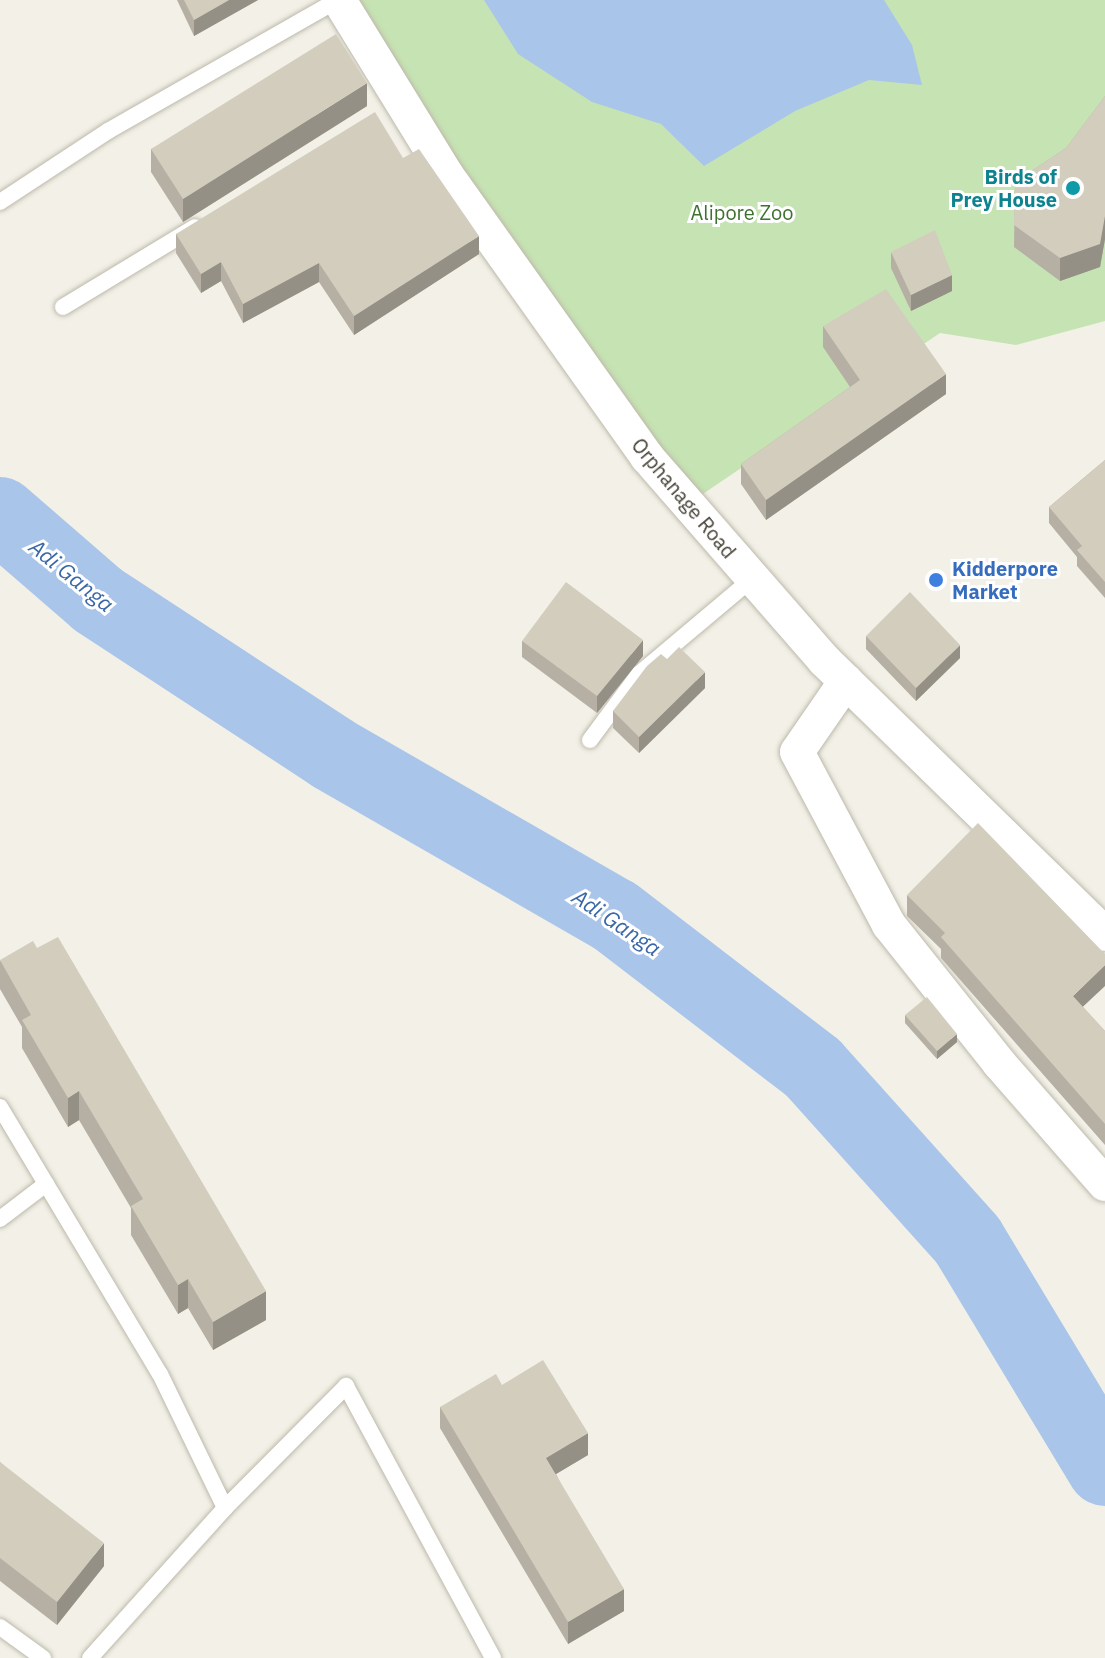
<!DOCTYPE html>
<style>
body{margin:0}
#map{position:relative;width:1105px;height:1658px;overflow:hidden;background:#f2f0e7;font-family:"IBM Plex Sans",sans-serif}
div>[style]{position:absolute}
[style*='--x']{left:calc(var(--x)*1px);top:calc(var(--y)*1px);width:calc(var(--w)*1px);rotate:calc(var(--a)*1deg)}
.green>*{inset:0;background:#c6e3b3}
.water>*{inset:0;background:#a9c5ea}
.river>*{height:76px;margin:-38px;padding:0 38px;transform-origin:38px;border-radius:38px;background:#a9c5ea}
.roads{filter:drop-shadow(0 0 2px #bdb9ab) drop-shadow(0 0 2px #bdb9ab)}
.lane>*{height:16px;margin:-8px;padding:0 8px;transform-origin:8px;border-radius:8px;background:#fff}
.street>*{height:34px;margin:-17px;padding:0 17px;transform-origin:17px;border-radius:17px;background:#fff}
.wall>*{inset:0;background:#b5b0a3}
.shaded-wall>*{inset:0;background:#949085}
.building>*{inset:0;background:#d3cdbe}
.dots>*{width:22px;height:22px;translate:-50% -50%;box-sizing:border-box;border:4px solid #fff;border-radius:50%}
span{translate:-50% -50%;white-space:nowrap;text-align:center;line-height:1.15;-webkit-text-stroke:6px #fff;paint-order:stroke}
.culture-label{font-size:20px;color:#0d838f;font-weight:700}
.right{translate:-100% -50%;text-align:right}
.park-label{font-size:20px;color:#3e712f}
.street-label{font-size:20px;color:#444137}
.shop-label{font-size:20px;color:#366cbe;font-weight:700}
.left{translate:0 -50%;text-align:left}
.water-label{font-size:22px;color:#3a68a7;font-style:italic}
</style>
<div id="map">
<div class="green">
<div style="clip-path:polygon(350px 0,1105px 0,1105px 321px,1016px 345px,940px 333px,694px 500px,646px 446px)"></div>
</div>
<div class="water">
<div style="clip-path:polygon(484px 0,884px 0,912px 45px,922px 85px,869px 80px,795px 111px,704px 166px,661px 124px,592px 102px,518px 54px)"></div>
</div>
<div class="river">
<div style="--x:0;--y:515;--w:130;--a:40.9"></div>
<div style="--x:98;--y:600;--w:281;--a:33.2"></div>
<div style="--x:333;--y:754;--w:325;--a:29.9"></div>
<div style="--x:615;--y:916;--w:250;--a:37.5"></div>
<div style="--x:813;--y:1068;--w:232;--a:48.1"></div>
<div style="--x:968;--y:1241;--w:265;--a:58.9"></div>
</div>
<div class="roads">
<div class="lane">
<div style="--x:0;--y:202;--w:129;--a:-33.3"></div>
<div style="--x:108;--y:131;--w:265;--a:-29.7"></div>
<div style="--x:63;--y:307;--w:154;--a:-31.2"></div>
<div style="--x:590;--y:740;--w:82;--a:-53.4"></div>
<div style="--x:639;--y:674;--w:149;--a:-40.1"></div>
<div style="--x:0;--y:1107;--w:311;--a:59.1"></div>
<div style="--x:160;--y:1374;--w:149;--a:64.1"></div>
<div style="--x:0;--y:1219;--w:58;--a:-37.3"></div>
<div style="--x:0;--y:1627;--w:53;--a:35.8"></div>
<div style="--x:90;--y:1658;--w:202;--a:-48"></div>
<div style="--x:225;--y:1508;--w:172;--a:-45.2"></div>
<div style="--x:346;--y:1386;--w:309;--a:61.6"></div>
</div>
<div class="street">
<div style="--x:339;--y:0;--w:204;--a:58.4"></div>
<div style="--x:446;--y:174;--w:347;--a:54.6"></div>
<div style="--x:647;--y:457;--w:269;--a:48.9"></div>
<div style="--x:824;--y:660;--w:392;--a:44.3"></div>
<div style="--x:846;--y:681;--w:86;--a:124.6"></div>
<div style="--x:797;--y:752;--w:196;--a:62"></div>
<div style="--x:889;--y:925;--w:176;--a:51.4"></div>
<div style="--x:999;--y:1063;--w:161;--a:48.8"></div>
</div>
</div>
<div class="wall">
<div style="clip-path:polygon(177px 0,258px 0,194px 36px)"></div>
<div style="clip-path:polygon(1105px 96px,1105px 239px,1100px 267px,1060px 281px,1014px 247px,1015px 182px,1066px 148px)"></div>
<div style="clip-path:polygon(367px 106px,183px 222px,151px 172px,151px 149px)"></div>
<div style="clip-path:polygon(403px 158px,479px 254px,354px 335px,319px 282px,243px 323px,221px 281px,201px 293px,176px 253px,176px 234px)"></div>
<div style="clip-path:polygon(891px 252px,952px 291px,911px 311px,891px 268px)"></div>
<div style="clip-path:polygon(823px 326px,946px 394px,766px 520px,741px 484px,741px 464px,850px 387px,823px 347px)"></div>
<div style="clip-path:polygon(1105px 460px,1105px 598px,1077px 566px,1077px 557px,1049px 523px,1049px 507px)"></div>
<div style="clip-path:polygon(866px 636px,960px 658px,916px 701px,866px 649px)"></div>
<div style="clip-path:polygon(522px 641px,643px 656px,597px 713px,522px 657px)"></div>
<div style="clip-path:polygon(667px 659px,705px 688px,639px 753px,613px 728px,613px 711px)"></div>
<div style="clip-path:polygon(907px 895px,1083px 1007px,1105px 1031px,1105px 1145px,941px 958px,941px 949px,907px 916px)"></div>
<div style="clip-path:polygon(0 960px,266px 1320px,213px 1350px,188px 1308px,178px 1314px,131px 1235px,131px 1208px,79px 1120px,68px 1127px,22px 1048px,22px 1027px,0 989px)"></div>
<div style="clip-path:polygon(905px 1015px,957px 1042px,937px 1059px,905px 1023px)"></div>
<div style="clip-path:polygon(502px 1385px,588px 1455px,556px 1474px,624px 1611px,568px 1644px,440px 1428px,440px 1407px)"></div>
<div style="clip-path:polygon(0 1462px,104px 1566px,57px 1625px,0 1581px)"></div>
</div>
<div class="shaded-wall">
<div style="clip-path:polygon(229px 0,258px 0,194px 36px,194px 20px)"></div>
<div style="clip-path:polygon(367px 83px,367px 106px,183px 222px,183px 199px)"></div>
<div style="clip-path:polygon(1105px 216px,1105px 239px,1100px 267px,1060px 281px,1060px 258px)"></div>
<div style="clip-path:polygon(479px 236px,479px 254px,354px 335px,354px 316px)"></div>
<div style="clip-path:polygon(221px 262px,221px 281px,201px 293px,201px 274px)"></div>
<div style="clip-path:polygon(319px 263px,319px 282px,243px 323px,243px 304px)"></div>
<div style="clip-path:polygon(952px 275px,952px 291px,911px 311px,911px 295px)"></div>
<div style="clip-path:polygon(946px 374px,946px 394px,766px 520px,766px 500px)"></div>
<div style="clip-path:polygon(643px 640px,643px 656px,597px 713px,597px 696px)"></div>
<div style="clip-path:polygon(960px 645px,960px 658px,916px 701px,916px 688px)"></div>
<div style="clip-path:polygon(705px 672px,705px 688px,639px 753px,639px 737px)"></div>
<div style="clip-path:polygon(1105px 965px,1105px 986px,1073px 1016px,1073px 996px)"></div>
<div style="clip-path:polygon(957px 1034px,957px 1042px,937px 1059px,937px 1051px)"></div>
<div style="clip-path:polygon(79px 1091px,79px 1120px,68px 1127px,68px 1098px)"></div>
<div style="clip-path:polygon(188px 1279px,188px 1308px,178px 1314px,178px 1285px)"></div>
<div style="clip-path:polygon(266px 1291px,266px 1320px,213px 1350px,213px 1322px)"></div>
<div style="clip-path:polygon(588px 1433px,588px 1455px,546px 1480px,546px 1458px)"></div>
<div style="clip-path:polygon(104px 1543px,104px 1566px,57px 1625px,57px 1602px)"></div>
<div style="clip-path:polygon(624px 1589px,624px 1611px,568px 1644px,568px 1622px)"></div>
</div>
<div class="building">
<div style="clip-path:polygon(184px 0,229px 0,194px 20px)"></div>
<div style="clip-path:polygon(336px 34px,367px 83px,183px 199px,151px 149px)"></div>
<div style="clip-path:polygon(1105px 96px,1105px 216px,1100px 244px,1060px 258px,1014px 225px,1015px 182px,1066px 148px)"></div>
<div style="clip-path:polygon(375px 112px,403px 158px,419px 149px,479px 236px,354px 316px,319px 263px,243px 304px,221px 262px,201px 274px,176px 234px)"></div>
<div style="clip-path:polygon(935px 230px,952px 275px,911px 295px,891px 252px)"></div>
<div style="clip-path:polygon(886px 289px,946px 374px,766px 500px,741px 464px,860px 380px,823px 326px)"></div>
<div style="clip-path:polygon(1105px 460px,1105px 582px,1077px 550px,1082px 546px,1049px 507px)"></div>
<div style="clip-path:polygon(566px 582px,643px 640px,597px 696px,522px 641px)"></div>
<div style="clip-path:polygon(910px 592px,960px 645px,916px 688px,866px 636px)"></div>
<div style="clip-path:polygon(679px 647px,705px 672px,639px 737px,613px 711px,647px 666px,661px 654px,667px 659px)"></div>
<div style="clip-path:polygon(978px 823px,1105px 954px,1105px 965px,1073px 996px,1105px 1031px,1105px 1124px,941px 937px,945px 933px,907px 895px)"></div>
<div style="clip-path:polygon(58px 937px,266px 1291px,213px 1322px,188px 1279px,178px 1285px,131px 1206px,143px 1199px,79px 1091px,68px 1098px,22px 1020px,31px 1015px,0 960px,33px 941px,37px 948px)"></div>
<div style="clip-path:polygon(927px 997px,957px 1034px,937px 1051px,905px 1015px)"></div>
<div style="clip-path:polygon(543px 1360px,588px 1433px,546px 1458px,624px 1589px,568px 1622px,440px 1407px,496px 1374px,502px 1385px)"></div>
<div style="clip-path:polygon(0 1462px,104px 1543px,57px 1602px,0 1558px)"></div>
</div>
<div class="dots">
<div style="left:1073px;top:188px;background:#0f9aa8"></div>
<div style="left:936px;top:580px;background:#3f7fe0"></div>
</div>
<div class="culture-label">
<span class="right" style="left:1057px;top:188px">Birds of<br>Prey House</span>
</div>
<div class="park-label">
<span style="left:742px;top:212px">Alipore Zoo</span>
</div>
<div class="street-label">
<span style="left:684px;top:498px;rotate:50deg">Orphanage Road</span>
</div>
<div class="shop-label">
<span class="left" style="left:952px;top:580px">Kidderpore<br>Market</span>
</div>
<div class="water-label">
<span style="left:72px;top:575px;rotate:39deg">Adi Ganga</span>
<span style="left:617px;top:922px;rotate:34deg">Adi Ganga</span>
</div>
</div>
